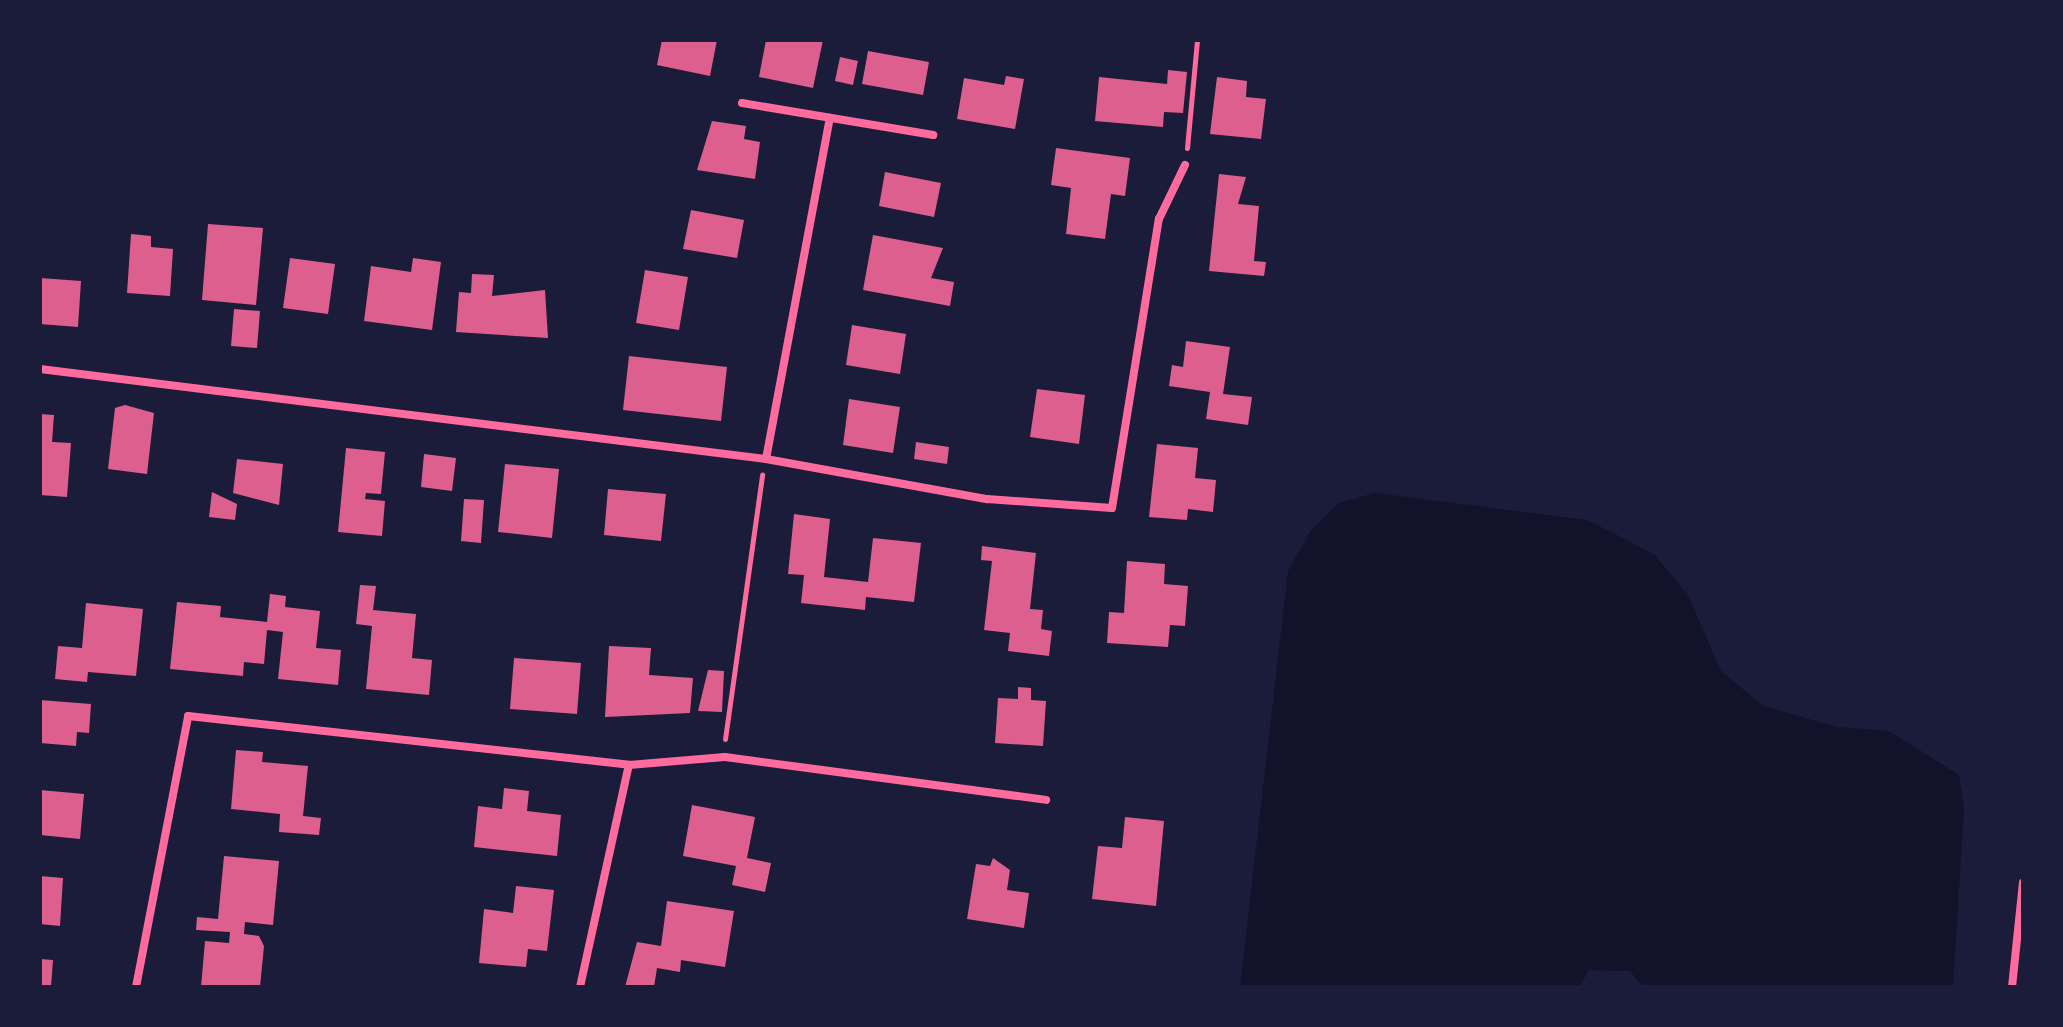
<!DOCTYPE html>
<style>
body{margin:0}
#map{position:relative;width:2063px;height:1027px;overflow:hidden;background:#1b1b3a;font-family:Montserrat,sans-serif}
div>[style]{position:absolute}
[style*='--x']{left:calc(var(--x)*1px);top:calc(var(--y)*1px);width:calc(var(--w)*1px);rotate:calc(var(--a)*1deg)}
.water>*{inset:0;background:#12122b}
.building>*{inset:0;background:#dd5f8e}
.path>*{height:5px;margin:-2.5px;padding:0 2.5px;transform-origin:2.5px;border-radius:2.5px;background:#ff6b9d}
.minor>*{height:8px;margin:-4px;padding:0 4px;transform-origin:4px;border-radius:4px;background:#ff6b9d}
span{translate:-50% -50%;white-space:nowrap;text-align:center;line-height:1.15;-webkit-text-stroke:6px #1b1b3a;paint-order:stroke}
.frame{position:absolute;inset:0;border:42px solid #1b1b3a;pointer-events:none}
</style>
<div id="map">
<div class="water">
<div style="clip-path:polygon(1375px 493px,1587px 520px,1654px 554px,1688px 595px,1721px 671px,1763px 706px,1837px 727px,1889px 731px,1959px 775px,1964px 809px,1953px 987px,1643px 987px,1630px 971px,1589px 970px,1579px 987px,1240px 987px,1288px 571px,1311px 530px,1339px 503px)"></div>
</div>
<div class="building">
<div style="clip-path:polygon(662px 40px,717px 40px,710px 76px,657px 65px)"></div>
<div style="clip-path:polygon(766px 40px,823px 40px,813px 88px,759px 77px)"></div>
<div style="clip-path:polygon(868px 51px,929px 62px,923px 95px,862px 84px)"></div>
<div style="clip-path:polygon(840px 57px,858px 61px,853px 85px,835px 81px)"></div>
<div style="clip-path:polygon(1168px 70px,1187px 72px,1183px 113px,1164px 112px,1163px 127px,1095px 121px,1099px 77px,1167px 84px)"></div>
<div style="clip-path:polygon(1006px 76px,1024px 79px,1015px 129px,957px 119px,964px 78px,1004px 85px)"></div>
<div style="clip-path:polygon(1217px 77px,1247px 81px,1246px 97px,1266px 99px,1261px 139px,1210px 134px)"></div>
<div style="clip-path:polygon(712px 121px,746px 126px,744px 139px,760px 142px,755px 179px,697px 170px)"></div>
<div style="clip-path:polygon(1056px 148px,1130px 158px,1125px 196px,1111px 194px,1105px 239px,1066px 234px,1071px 188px,1051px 185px)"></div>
<div style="clip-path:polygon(885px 172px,941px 183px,934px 217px,879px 206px)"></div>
<div style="clip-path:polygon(1219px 174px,1246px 177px,1238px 204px,1259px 206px,1254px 261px,1266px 262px,1264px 276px,1209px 271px)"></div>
<div style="clip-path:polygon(691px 210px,744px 220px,737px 258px,683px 249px)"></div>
<div style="clip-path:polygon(208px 224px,263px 228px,256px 305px,202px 300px)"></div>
<div style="clip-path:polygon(131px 234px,151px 236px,151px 247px,173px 249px,170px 296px,127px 293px)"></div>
<div style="clip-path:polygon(873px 235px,943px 248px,931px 278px,954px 282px,950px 306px,863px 290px)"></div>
<div style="clip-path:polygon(290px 258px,335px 264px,328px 314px,283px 308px)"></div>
<div style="clip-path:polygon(413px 258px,441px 262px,432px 330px,364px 321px,371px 266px,411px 272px)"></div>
<div style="clip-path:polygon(645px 270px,688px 277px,679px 330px,636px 323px)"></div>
<div style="clip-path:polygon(472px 274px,494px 275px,492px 296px,545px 290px,548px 338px,456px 332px,459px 292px,471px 293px)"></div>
<div style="clip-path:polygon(40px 278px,81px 281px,78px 327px,40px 324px)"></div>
<div style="clip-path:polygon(234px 309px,260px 311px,257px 348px,231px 346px)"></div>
<div style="clip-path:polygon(852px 325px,906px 334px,900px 374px,846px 365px)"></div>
<div style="clip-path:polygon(1186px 341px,1230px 347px,1223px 394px,1252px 397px,1248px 425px,1206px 419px,1210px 392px,1169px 386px,1172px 365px,1183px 367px)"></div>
<div style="clip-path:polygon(629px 356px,727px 367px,721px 421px,623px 410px)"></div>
<div style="clip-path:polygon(1037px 389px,1085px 395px,1079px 444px,1030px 437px)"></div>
<div style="clip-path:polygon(849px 399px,900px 407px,893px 453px,843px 445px)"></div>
<div style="clip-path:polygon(125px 405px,154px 413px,147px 474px,108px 469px,115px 408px)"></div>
<div style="clip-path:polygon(40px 414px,54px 415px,52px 442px,71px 443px,67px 497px,40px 495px)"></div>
<div style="clip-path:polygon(916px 442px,949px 447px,947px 464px,914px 459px)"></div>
<div style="clip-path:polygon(1157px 444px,1198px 448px,1195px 478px,1216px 480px,1213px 512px,1188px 509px,1187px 520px,1149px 517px)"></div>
<div style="clip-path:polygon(346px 448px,385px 452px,381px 494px,366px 493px,365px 499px,385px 501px,382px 536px,338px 532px)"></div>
<div style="clip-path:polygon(424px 454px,456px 458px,452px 491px,421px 487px)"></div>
<div style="clip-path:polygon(237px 459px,283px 464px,279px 505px,233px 493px)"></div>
<div style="clip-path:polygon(505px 464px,559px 469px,552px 538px,498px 532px)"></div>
<div style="clip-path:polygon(608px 489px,666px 494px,661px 541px,604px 535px)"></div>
<div style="clip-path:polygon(212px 492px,237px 504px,235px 520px,209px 517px)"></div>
<div style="clip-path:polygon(464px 499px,484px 500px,481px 543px,461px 541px)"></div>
<div style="clip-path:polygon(794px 514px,830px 519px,824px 577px,868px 582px,873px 538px,921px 543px,914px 602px,866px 597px,865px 610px,801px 603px,804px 575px,788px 574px)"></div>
<div style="clip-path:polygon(982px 546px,1036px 553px,1030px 609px,1043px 610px,1041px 629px,1052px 631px,1049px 656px,1008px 651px,1010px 633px,984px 630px,992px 561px,981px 560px)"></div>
<div style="clip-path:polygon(1127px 561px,1165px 564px,1164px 584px,1188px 586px,1185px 626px,1170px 625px,1168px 647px,1107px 643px,1109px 612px,1124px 613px)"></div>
<div style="clip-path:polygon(360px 585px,376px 586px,373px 610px,416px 614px,412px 658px,432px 660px,429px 695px,366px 689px,372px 626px,356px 624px)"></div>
<div style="clip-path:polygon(270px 594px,286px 596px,285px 607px,320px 611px,316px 648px,341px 650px,338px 685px,278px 679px,283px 632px,267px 630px,264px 664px,244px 662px,243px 676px,170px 669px,177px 602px,221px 606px,220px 617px,267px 622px)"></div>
<div style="clip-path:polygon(86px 603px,143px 609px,136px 676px,88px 672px,87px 682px,55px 679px,58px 646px,82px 648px)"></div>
<div style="clip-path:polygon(609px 646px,651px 648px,649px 675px,693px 678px,690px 713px,605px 717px)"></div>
<div style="clip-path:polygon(514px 658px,581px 663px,577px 714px,510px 709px)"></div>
<div style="clip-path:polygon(708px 670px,724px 671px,722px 712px,698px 711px)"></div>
<div style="clip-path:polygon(1018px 687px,1031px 688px,1031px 700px,1046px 701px,1043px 746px,995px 743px,998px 698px,1018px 699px)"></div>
<div style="clip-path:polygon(40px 700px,91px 704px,89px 733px,77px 732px,76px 746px,40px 743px)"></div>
<div style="clip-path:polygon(236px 750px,263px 752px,262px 762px,308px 766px,303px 816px,321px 818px,319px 835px,279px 832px,280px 814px,231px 809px)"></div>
<div style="clip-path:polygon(504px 788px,529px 791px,527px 811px,561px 815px,557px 856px,474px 847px,478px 806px,502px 809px)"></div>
<div style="clip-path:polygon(40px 790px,84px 794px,80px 839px,40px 835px)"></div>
<div style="clip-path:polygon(692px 805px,755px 817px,747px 858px,771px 863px,765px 892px,732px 885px,736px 866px,683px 856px)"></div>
<div style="clip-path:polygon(1125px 817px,1164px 821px,1156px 906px,1092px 899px,1098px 846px,1122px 848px)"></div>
<div style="clip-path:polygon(224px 856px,279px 861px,273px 925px,245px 922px,244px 934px,259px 936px,264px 946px,260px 987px,201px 987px,205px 941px,229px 943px,230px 932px,196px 930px,197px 917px,218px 919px)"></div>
<div style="clip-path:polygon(993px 858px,1010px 870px,1007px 890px,1029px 893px,1024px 928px,967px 919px,976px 864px,990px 866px)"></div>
<div style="clip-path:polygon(40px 876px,63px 878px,60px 926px,40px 924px)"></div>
<div style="clip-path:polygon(516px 886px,554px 890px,547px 951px,528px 949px,526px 967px,479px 963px,484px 909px,513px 913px)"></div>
<div style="clip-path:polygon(667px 901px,734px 911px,725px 967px,681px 960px,680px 972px,657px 968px,654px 987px,625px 987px,637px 942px,661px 946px)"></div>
<div style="clip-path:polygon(40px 959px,53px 960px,51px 987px,40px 987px)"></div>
</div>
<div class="path">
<div style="--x:1187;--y:148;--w:108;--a:-84.7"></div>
<div style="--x:725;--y:739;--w:267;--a:-82"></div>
</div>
<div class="minor">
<div style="--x:742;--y:103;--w:194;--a:9.5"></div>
<div style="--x:40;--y:369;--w:732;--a:7.07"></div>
<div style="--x:766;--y:459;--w:225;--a:10.3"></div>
<div style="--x:987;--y:499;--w:125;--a:4.1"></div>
<div style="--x:1112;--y:508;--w:293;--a:-80.8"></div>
<div style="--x:1159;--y:219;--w:60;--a:-64.3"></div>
<div style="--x:766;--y:459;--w:347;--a:-79.4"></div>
<div style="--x:136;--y:987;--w:276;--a:-79.1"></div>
<div style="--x:188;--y:716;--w:444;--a:6.3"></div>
<div style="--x:580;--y:987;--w:227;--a:-77.6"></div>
<div style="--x:629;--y:765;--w:96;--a:-4.8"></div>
<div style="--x:725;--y:757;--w:324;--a:7.6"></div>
<div style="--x:2012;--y:987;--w:105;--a:-84"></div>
</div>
<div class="frame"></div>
</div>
